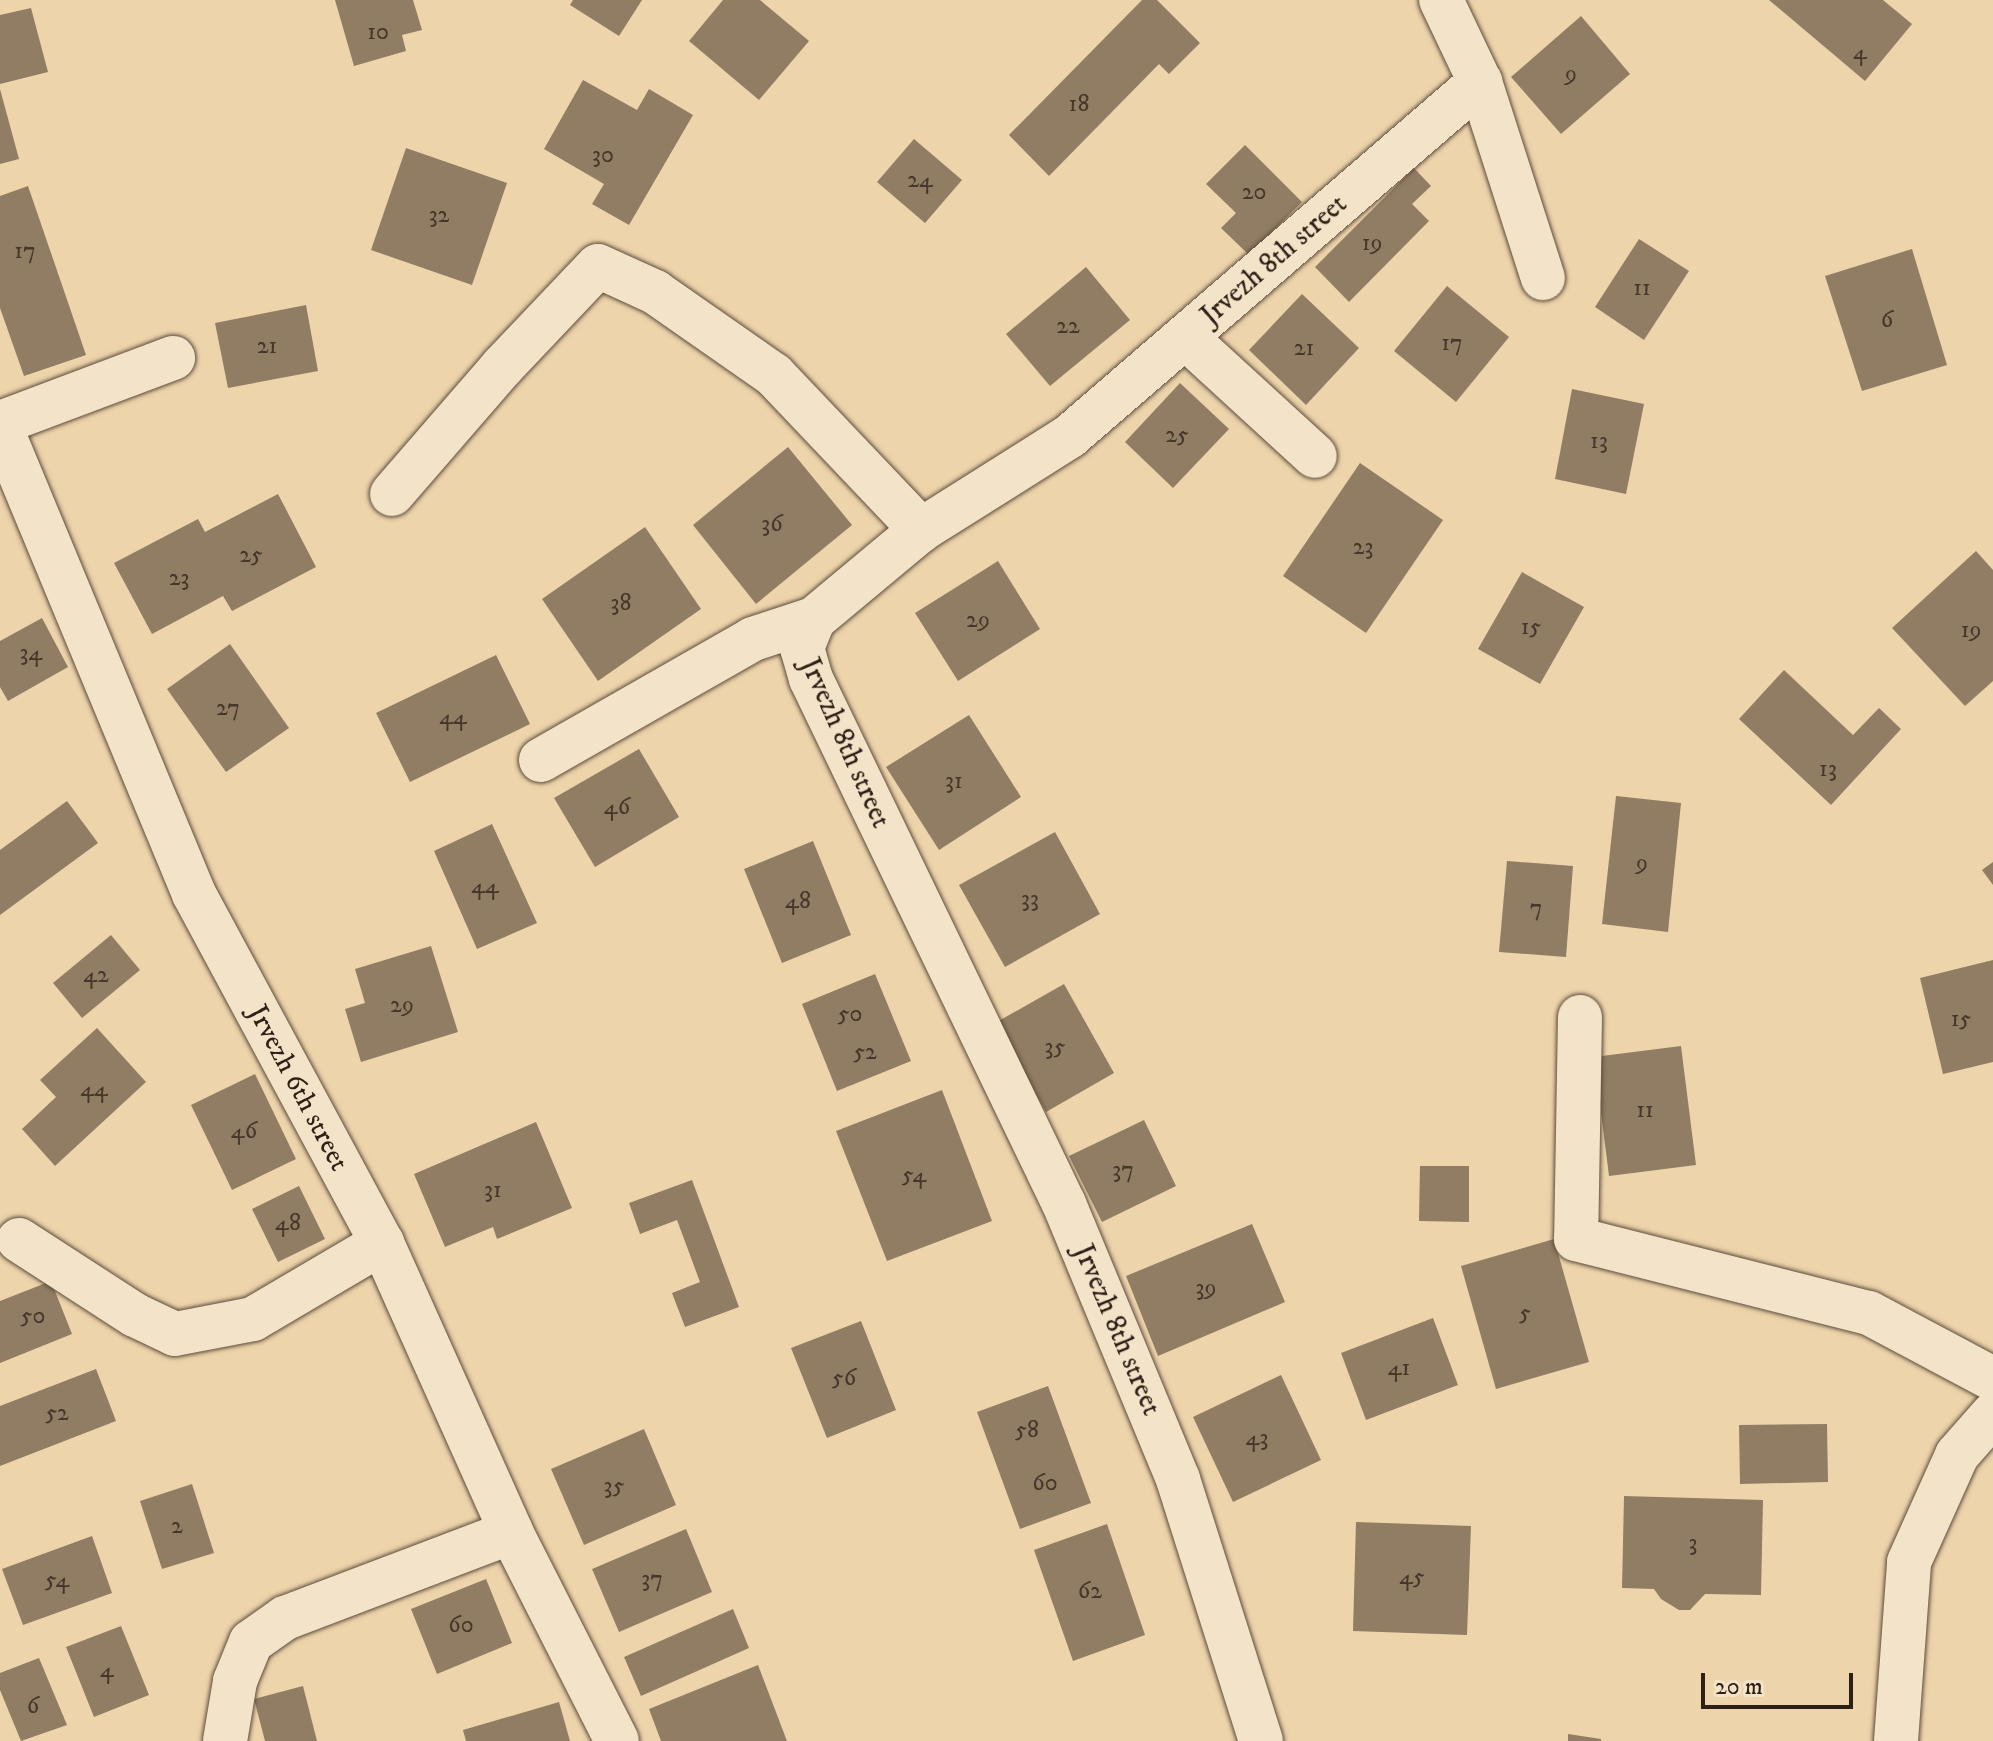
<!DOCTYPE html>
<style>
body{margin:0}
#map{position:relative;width:1993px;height:1741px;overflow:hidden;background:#edd4ab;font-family:"IM FELL DW Pica",serif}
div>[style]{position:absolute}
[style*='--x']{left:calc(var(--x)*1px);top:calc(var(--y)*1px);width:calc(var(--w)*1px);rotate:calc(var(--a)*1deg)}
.building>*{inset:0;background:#917d64}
.roads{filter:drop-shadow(0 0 2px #5e4c3c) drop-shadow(0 0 2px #5e4c3c)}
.minor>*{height:44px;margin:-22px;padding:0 22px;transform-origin:22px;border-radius:22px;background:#f3e3c8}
span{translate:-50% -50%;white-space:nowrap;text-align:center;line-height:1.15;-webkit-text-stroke:6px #f3e3c8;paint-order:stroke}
.number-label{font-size:24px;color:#47362a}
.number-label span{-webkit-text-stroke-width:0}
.street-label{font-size:28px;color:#2e1f17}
.scale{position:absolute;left:1701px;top:1673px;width:152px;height:36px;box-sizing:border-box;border:4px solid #2e1f17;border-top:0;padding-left:10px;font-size:24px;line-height:28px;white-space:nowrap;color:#2e1f17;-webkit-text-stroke:6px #f3e3c8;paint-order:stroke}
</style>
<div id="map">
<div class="building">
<div style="clip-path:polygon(335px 0,413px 0,422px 30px,402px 35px,406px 51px,354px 66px)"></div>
<div style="clip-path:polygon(573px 0,642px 0,619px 36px,570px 5px)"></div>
<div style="clip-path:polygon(723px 0,760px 0,809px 41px,759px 100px,689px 41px)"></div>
<div style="clip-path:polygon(1142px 0,1157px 0,1200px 43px,1169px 74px,1159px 64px,1049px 176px,1009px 135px)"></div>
<div style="clip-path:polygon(1769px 0,1883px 0,1912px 24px,1865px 81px)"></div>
<div style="clip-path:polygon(31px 8px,48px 72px,0 84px,0 15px)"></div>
<div style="clip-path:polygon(1581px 16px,1630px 74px,1561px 134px,1511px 77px)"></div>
<div style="clip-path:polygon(583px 80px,637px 110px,649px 89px,693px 115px,629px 225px,592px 204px,604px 184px,544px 149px)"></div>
<div style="clip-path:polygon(0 89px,19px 159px,0 164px)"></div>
<div style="clip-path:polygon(914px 139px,962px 180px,925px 223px,877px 182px)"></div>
<div style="clip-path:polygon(1245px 145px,1302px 202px,1249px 255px,1221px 228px,1236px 213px,1206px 184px)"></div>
<div style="clip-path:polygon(406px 148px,507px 183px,472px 285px,371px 250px)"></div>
<div style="clip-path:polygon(1414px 168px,1431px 186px,1412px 204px,1429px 221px,1349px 302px,1315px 267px)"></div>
<div style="clip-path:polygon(28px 186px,86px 355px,24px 376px,0 308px,0 196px)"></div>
<div style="clip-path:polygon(1639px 239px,1689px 271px,1644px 340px,1595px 307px)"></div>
<div style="clip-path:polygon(1912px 249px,1947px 365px,1862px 391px,1825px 276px)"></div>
<div style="clip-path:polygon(1086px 267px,1130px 320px,1050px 386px,1006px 334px)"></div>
<div style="clip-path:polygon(1447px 286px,1509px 337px,1456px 402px,1394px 351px)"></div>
<div style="clip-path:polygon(1302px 294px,1359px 348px,1306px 405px,1249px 350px)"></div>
<div style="clip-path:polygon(306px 305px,318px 371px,228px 388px,215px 323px)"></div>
<div style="clip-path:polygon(1180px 383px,1229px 429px,1173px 488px,1125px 442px)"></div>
<div style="clip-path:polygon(1572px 389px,1644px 404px,1626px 494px,1555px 479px)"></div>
<div style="clip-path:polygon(788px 447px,852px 525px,756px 604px,693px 525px)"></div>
<div style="clip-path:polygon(1360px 463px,1443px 520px,1366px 633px,1283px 576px)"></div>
<div style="clip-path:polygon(278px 494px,316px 567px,232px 611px,223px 596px,152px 634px,114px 563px,198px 519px,205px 532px)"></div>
<div style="clip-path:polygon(645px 527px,701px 609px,598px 681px,542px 599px)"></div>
<div style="clip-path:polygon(1976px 551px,1993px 570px,1993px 681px,1965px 706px,1892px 628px)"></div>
<div style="clip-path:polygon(998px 561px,1040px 629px,958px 681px,915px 613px)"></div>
<div style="clip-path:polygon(1522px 572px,1584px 607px,1540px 684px,1478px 649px)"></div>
<div style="clip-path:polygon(42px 618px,68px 667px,8px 701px,0 687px,0 641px)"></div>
<div style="clip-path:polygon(230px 644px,289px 728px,226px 772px,167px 689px)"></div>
<div style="clip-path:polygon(496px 655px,530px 724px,410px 782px,376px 713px)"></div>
<div style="clip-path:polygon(1784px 670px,1853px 735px,1879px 708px,1901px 729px,1831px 805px,1739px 719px)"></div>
<div style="clip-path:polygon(969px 715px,1021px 797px,939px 850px,886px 767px)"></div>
<div style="clip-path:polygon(639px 749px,679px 817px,595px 867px,554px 798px)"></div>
<div style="clip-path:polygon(1616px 796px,1681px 803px,1668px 932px,1602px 924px)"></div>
<div style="clip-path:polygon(67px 801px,98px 843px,0 915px,0 850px)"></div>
<div style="clip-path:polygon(492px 824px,537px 923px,477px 949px,434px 851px)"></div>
<div style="clip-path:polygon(1055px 832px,1100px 914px,1005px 967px,959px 885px)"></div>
<div style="clip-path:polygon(813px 841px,851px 935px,782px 963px,744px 869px)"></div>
<div style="clip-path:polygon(1507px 861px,1573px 866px,1566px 957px,1499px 952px)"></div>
<div style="clip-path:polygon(1993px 862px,1993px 885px,1982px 870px)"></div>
<div style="clip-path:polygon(111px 935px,140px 970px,82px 1018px,53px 983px)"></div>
<div style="clip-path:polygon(431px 946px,458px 1032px,361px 1062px,345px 1009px,365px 1003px,355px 969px)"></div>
<div style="clip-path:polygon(1993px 960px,1993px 1062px,1943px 1074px,1920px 978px)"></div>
<div style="clip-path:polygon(875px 974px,911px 1061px,837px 1091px,802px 1004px)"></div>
<div style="clip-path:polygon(1064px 984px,1114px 1073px,1046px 1112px,995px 1023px)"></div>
<div style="clip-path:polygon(97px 1028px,146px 1082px,55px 1166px,22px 1129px,56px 1097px,40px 1080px)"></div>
<div style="clip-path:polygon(1681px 1046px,1696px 1165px,1609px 1176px,1594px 1057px)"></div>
<div style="clip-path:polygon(255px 1074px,296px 1159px,232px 1190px,191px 1105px)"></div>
<div style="clip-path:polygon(942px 1090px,992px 1221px,887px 1261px,836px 1131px)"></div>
<div style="clip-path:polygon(1144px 1120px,1176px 1186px,1102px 1222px,1069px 1156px)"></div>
<div style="clip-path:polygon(536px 1122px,572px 1208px,497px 1239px,493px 1227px,445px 1247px,414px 1174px)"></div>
<div style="clip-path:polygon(1420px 1166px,1469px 1166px,1469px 1222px,1419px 1221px)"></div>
<div style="clip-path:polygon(692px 1180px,739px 1307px,685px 1327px,672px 1293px,700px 1282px,677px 1220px,640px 1234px,629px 1203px)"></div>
<div style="clip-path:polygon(299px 1186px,325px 1239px,278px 1262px,252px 1209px)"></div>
<div style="clip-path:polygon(1252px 1224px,1285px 1302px,1158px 1356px,1126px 1276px)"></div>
<div style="clip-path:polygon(1554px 1239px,1589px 1362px,1496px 1389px,1461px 1266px)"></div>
<div style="clip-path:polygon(51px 1281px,72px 1334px,0 1363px,0 1301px)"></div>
<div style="clip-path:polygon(1433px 1318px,1458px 1385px,1366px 1420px,1341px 1353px)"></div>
<div style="clip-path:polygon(861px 1321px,896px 1410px,827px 1438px,791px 1348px)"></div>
<div style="clip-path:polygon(96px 1369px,116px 1421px,0 1466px,0 1406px)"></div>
<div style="clip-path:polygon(1281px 1375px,1321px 1460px,1233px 1502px,1193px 1417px)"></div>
<div style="clip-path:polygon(1048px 1386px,1091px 1503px,1020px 1529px,977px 1412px)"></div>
<div style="clip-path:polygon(1827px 1424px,1828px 1482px,1740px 1484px,1739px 1425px)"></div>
<div style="clip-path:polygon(644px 1429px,676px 1505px,584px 1545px,551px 1469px)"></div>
<div style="clip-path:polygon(192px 1484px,214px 1553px,162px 1569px,140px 1501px)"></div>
<div style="clip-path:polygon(1624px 1496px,1763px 1500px,1761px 1595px,1705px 1594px,1690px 1610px,1679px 1610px,1661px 1599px,1654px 1589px,1622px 1588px)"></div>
<div style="clip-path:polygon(1356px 1522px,1471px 1526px,1467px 1635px,1353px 1631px)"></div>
<div style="clip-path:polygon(1107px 1524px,1145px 1635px,1073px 1661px,1034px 1550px)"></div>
<div style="clip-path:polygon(686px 1529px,712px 1592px,619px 1632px,592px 1569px)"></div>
<div style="clip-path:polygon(92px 1536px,112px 1593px,23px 1625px,2px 1569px)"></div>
<div style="clip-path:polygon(486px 1579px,512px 1643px,437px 1674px,411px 1609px)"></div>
<div style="clip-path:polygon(733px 1609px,749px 1648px,641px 1696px,624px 1657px)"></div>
<div style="clip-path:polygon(121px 1626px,149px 1695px,94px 1717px,66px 1647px)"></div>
<div style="clip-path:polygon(39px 1658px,67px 1725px,21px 1741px,0 1690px,0 1673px)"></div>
<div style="clip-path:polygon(758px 1665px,787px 1741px,661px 1741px,649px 1709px)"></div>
<div style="clip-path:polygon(303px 1686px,317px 1741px,265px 1741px,254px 1699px)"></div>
<div style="clip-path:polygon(559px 1702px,570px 1741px,466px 1741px,463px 1730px)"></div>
<div style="clip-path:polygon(1568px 1734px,1601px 1739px,1601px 1741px,1568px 1741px)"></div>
</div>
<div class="roads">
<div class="minor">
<div style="--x:1480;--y:82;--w:206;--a:72.2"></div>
<div style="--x:1185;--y:337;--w:176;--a:42.5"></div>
<div style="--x:0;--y:423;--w:185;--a:-20.6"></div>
<div style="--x:0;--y:426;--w:507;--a:67.48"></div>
<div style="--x:194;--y:894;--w:396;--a:61.7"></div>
<div style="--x:382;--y:1243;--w:316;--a:65.9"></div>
<div style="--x:511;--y:1532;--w:234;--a:63.1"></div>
<div style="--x:392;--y:494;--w:168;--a:-49.1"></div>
<div style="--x:502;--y:367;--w:139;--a:-46.5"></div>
<div style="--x:598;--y:266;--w:63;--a:24.5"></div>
<div style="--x:655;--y:292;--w:145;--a:34.9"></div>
<div style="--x:774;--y:375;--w:214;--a:46.5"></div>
<div style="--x:541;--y:760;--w:244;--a:-29.7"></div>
<div style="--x:753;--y:639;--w:64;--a:-18.2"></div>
<div style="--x:1580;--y:1017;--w:222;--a:91"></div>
<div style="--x:1576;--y:1239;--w:302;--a:14.2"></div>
<div style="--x:1869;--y:1313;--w:140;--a:28"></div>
<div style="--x:19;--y:1240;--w:138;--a:32.9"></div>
<div style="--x:135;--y:1315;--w:44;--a:25.4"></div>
<div style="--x:175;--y:1334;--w:79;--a:-10.9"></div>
<div style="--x:253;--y:1319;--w:150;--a:-30.5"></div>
<div style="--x:225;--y:1741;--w:61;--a:-80.5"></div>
<div style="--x:235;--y:1681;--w:42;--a:-67.7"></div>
<div style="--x:251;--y:1642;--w:42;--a:-35.2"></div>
<div style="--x:285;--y:1618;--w:242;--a:-20.8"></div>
<div style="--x:1261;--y:1741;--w:275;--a:-107.6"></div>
<div style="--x:1178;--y:1479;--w:298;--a:-112.5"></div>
<div style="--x:1064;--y:1204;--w:583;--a:-115.73"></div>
<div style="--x:811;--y:679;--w:32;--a:-106"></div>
<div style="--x:802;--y:648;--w:31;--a:-68"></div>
<div style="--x:814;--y:619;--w:139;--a:-39.8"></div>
<div style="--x:921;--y:530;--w:176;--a:-32.2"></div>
<div style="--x:1070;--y:436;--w:542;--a:-40.81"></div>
<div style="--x:1480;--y:82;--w:91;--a:-115.4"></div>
<div style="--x:1896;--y:1741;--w:179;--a:-85.8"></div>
<div style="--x:1909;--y:1562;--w:117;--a:-65.8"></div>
<div style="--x:1957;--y:1455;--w:55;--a:-48.7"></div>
</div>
</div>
<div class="number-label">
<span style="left:378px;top:33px">10</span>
<span style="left:1860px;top:53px">4</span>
<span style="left:1571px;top:75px">9</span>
<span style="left:1079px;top:105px">18</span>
<span style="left:603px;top:156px">30</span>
<span style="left:920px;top:181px">24</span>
<span style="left:1254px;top:193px">20</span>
<span style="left:439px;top:216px">32</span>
<span style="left:1372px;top:244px">19</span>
<span style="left:25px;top:252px">17</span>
<span style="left:1642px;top:289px">11</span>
<span style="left:1887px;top:321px">6</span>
<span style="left:1068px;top:327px">22</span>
<span style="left:1452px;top:344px">17</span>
<span style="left:267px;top:347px">21</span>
<span style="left:1304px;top:349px">21</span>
<span style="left:1177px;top:436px">25</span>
<span style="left:1599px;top:442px">13</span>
<span style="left:772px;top:525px">36</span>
<span style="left:1363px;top:548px">23</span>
<span style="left:251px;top:556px">25</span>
<span style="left:179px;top:579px">23</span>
<span style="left:621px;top:604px">38</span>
<span style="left:978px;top:621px">29</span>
<span style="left:1531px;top:628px">15</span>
<span style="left:1971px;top:631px">19</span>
<span style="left:31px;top:654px">34</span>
<span style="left:228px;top:709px">27</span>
<span style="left:453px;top:718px">44</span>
<span style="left:1828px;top:770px">13</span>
<span style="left:954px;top:782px">31</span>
<span style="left:617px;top:808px">46</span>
<span style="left:1642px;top:864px">9</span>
<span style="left:485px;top:887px">44</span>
<span style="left:1030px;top:900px">33</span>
<span style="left:798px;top:902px">48</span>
<span style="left:1536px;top:909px">7</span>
<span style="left:96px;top:976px">42</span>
<span style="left:402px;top:1006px">29</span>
<span style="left:850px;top:1015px">50</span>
<span style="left:1961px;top:1020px">15</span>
<span style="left:1055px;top:1048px">35</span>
<span style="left:865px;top:1053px">52</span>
<span style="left:94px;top:1090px">44</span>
<span style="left:1645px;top:1111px">11</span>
<span style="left:244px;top:1132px">46</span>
<span style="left:1123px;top:1171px">37</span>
<span style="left:914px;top:1176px">54</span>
<span style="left:493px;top:1191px">31</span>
<span style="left:288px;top:1224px">48</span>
<span style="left:1206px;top:1289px">39</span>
<span style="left:1525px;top:1314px">5</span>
<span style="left:33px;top:1317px">50</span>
<span style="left:1399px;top:1369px">41</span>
<span style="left:844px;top:1379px">56</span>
<span style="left:57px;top:1414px">52</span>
<span style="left:1027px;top:1431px">58</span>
<span style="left:1257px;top:1439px">43</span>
<span style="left:1045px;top:1484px">60</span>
<span style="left:614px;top:1487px">35</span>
<span style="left:177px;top:1527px">2</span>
<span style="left:1693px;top:1544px">3</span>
<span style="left:1412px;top:1578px">45</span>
<span style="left:652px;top:1580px">37</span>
<span style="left:57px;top:1581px">54</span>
<span style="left:1090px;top:1592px">62</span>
<span style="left:461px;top:1626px">60</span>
<span style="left:107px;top:1671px">4</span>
<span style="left:33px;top:1707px">6</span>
</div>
<div class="street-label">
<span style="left:1274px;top:260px;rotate:-41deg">Jrvezh 8th street</span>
<span style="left:845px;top:743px;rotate:66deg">Jrvezh 8th street</span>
<span style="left:298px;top:1088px;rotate:62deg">Jrvezh 6th street</span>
<span style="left:1117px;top:1330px;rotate:67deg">Jrvezh 8th street</span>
</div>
<div class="scale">20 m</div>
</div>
